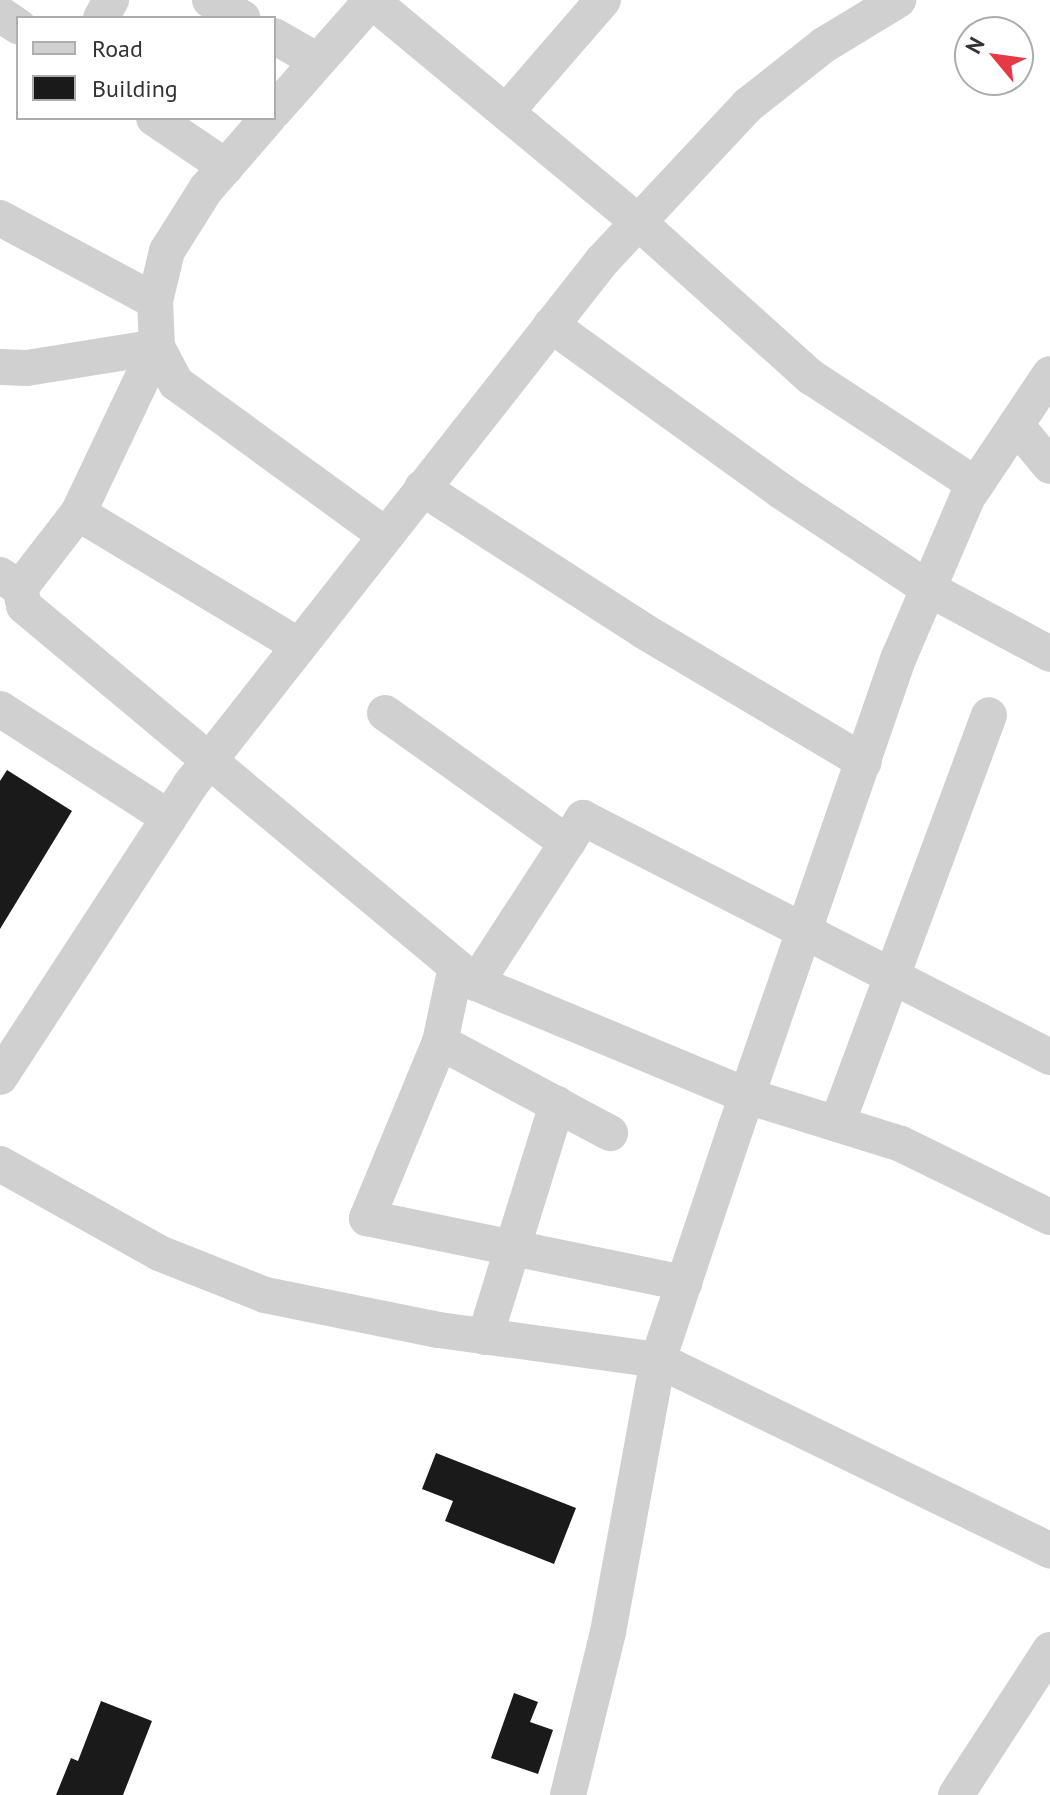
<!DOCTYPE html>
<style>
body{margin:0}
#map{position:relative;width:1050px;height:1795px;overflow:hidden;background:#fff;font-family:"PT Sans",sans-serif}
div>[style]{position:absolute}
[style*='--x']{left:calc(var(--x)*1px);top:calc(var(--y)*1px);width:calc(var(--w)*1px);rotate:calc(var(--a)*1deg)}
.building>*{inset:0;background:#1a1a1a}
.minor>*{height:36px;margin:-18px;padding:0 18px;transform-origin:18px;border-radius:18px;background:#d0d0d0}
span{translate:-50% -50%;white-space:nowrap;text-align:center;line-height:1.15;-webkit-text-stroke:8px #fff;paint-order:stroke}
.legend{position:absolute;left:16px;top:16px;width:260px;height:104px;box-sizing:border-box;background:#fff;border:2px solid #adadad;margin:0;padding:10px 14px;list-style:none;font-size:24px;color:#333}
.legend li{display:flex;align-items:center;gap:16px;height:40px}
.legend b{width:40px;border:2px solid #adadad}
.north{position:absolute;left:954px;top:16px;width:80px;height:80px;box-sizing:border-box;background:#fff;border:2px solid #adadad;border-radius:50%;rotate:299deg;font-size:22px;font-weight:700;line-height:32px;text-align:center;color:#333}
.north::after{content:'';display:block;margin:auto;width:28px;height:36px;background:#e63946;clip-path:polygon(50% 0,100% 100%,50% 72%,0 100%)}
</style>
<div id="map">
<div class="building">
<div style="clip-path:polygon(7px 770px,72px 811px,0 929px,0 781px)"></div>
<div style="clip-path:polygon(436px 1453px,576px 1508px,554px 1564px,445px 1521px,453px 1501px,422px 1489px)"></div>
<div style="clip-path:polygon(514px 1693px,538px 1702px,530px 1722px,553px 1730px,538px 1774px,491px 1758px)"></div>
<div style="clip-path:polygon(101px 1701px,152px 1721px,123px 1795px,56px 1795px,71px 1758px,78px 1761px)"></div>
</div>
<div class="minor">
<div style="--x:210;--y:0;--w:37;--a:29"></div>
<div style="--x:372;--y:1;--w:344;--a:39.7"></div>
<div style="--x:637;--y:221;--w:234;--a:41.9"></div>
<div style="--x:811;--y:377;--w:197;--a:33.2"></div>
<div style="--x:0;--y:14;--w:22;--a:34"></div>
<div style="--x:101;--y:18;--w:21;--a:-61"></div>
<div style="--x:274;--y:36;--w:48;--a:29.7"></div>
<div style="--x:274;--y:111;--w:148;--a:-48.6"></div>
<div style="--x:506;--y:112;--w:148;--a:-49.1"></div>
<div style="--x:154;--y:118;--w:87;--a:34.2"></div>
<div style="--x:268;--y:118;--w:94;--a:131.1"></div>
<div style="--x:206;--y:189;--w:73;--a:122.2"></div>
<div style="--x:167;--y:251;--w:51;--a:103.5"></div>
<div style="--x:155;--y:301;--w:46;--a:87.5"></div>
<div style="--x:157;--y:347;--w:41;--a:62.2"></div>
<div style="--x:176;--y:383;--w:258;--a:36"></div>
<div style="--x:0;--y:218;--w:176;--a:28.2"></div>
<div style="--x:551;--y:325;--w:284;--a:35.8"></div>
<div style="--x:781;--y:491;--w:178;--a:33.5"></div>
<div style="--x:929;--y:589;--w:137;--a:28.2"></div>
<div style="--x:0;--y:367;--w:27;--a:2"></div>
<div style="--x:27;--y:368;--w:132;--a:-9.2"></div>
<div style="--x:157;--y:347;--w:184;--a:115.4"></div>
<div style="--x:1016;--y:425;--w:53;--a:50.3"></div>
<div style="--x:422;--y:488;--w:262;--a:32.8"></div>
<div style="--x:642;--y:630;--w:258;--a:30.7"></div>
<div style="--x:0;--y:575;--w:24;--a:33"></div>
<div style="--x:20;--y:588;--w:18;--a:77"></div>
<div style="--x:24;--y:606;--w:589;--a:39.83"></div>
<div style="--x:476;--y:983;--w:197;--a:-57"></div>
<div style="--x:583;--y:818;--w:525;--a:27.1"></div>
<div style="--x:20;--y:588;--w:95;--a:-52.3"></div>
<div style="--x:78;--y:513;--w:258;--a:31"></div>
<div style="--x:0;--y:709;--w:201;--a:32.8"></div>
<div style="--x:385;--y:713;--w:224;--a:35.5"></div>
<div style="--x:456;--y:967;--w:77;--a:102"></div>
<div style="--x:440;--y:1042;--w:191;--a:112.5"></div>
<div style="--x:367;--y:1218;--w:324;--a:11.6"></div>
<div style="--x:476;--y:983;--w:294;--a:22.6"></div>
<div style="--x:747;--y:1096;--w:161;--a:17.3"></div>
<div style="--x:901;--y:1144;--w:166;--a:26.1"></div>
<div style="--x:440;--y:1042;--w:193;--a:28.2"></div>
<div style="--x:0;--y:1077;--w:348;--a:-56.9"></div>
<div style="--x:190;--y:785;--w:667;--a:-51.82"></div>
<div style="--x:602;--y:261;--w:214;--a:-46.9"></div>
<div style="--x:748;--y:105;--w:97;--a:-38.3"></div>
<div style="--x:824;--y:45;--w:87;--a:-31.3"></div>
<div style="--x:837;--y:1124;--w:436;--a:-69.6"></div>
<div style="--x:0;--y:1164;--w:182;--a:29.2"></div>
<div style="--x:159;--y:1253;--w:114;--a:21.6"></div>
<div style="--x:265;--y:1295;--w:177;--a:11.4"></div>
<div style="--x:439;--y:1330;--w:221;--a:7.8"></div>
<div style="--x:658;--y:1360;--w:436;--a:25.9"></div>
<div style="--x:485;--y:1337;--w:244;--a:-72.8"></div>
<div style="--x:568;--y:1795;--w:168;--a:-76.2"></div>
<div style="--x:608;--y:1632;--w:277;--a:-79.6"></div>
<div style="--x:658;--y:1360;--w:246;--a:-71.5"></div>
<div style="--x:736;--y:1127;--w:497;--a:-70.9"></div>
<div style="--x:899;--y:657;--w:173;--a:-66.8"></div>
<div style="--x:967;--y:498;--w:149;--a:-56.2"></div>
<div style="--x:956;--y:1795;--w:173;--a:-57"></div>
</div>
<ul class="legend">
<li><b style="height:10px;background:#d0d0d0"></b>Road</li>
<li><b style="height:22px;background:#1a1a1a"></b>Building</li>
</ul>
<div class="north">N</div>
</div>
